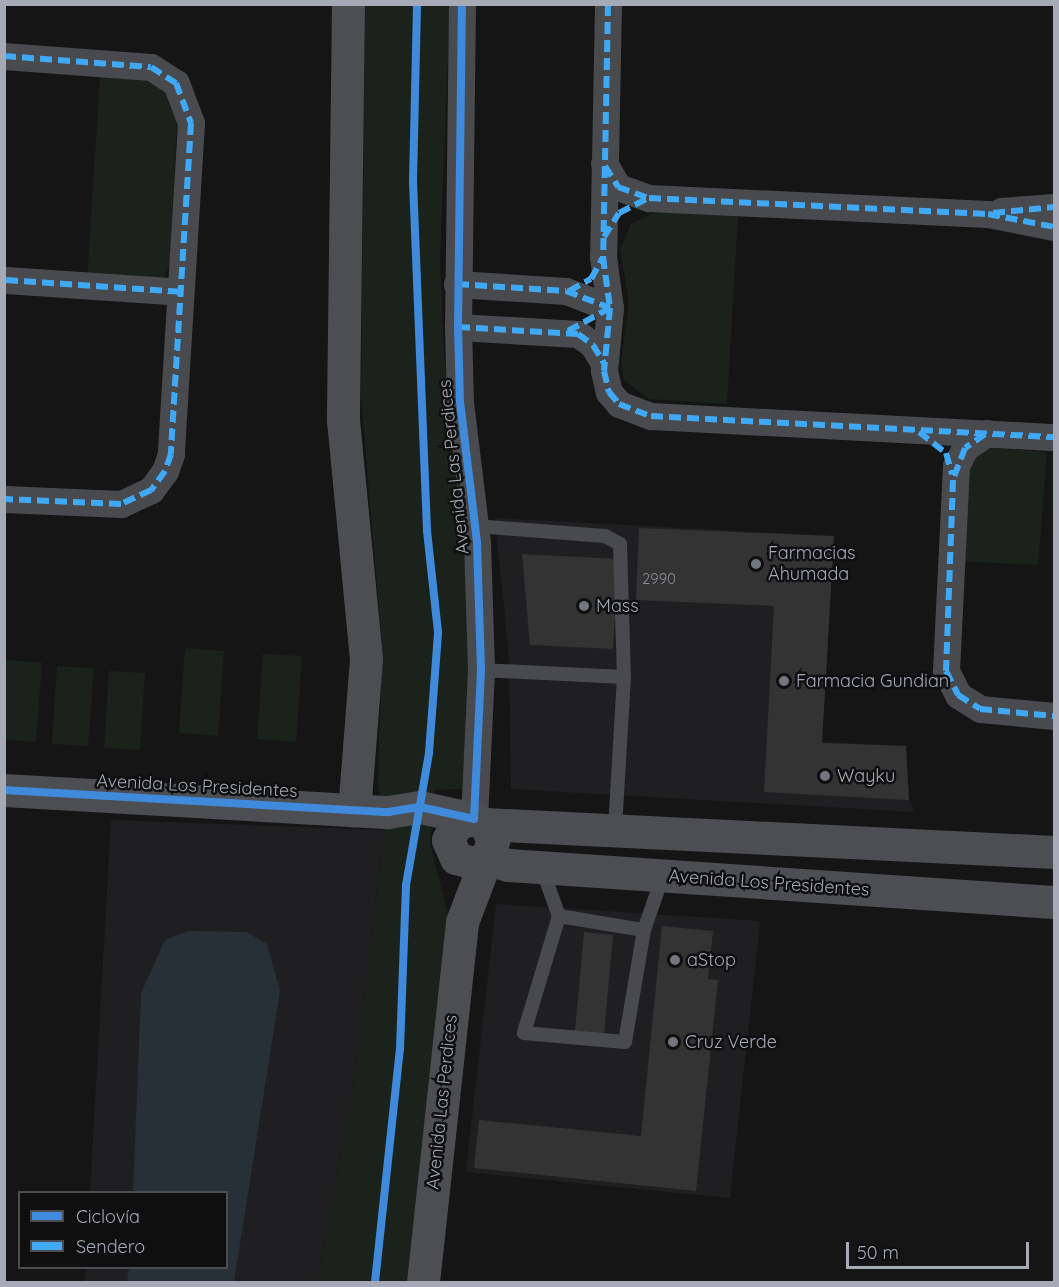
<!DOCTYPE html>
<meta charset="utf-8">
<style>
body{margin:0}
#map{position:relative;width:1059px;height:1287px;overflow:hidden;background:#151515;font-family:Quicksand,sans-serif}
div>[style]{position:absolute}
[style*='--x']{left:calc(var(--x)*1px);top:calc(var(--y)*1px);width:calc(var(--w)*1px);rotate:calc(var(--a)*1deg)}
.built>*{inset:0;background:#1f1f21}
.green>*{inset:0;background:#1b221c}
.water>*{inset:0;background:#272f37}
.building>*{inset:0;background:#333334}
.lane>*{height:14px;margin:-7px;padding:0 7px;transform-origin:7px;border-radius:7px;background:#484a4e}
.street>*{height:27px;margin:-13.5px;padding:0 13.5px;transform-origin:13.5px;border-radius:13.5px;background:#484a4e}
.secondary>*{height:33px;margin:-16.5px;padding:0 16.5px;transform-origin:16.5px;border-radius:16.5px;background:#4c4e52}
.quiet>*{height:6px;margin-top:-3px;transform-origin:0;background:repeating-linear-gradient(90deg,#3fa9f5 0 12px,transparent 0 18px)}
.cycleway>*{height:8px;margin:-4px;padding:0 4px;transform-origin:4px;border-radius:4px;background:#408adc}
.dots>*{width:16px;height:16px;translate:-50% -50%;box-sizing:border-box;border:3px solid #0f0f10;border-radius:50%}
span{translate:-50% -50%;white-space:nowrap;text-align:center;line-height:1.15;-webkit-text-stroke:5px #0f0f10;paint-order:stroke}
.number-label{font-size:15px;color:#888c96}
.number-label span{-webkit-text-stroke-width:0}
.street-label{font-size:18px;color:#a5aab6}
.poi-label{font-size:18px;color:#a5aab6}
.left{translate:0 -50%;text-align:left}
.frame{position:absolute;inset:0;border:6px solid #a5aab6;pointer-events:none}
.legend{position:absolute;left:18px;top:1191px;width:210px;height:78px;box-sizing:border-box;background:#0f0f10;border:2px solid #4b4d52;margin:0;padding:8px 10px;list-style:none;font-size:18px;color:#a5aab6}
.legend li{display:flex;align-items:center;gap:12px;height:30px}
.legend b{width:30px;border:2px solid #4b4d52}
.scale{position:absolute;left:846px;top:1242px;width:183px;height:27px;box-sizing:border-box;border:3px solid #a5aab6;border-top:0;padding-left:8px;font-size:18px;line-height:21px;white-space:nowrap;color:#a5aab6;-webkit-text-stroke:4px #0f0f10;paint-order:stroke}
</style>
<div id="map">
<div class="built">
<div style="clip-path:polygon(495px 518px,834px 536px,822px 742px,906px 746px,909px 800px,915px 812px,511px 789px,509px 657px)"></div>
<div style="clip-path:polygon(111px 820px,384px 830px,354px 1079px,317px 1282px,85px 1282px,86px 1268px,226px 1268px,226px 1192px,90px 1192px)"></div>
<div style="clip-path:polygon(496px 904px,760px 921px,730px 1198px,466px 1172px)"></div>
</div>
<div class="green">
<div style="clip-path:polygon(365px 5px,450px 5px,440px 259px,444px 355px,473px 646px,462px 789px,434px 790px,430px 843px,450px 922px,407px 1282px,317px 1282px,354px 1079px,384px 830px,378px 783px,382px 645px,361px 397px)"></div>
<div style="clip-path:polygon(100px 77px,143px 79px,169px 95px,177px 122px,170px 263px,163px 279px,87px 279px)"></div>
<div style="clip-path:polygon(656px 212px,738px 215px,727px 404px,649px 399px,624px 380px,621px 362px,629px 303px,620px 249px,631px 224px)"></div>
<div style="clip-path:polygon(992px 448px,1047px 452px,1038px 565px,962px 561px,967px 467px,979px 451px)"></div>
<div style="clip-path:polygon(185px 648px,224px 651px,218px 736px,179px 733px)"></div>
<div style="clip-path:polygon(263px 654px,302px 656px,296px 742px,257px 739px)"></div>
<div style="clip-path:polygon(6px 660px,42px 663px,36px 742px,5px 740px)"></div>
<div style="clip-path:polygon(57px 666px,94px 668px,88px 746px,52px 744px)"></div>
<div style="clip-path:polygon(109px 671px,145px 673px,140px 750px,104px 748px)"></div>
</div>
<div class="water">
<div style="clip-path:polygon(188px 931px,247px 932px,267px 944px,280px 991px,234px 1282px,127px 1282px,129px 1268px,226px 1268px,226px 1192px,133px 1192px,141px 993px,165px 940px)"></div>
</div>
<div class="building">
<div style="clip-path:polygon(639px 528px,834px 536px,822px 743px,906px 746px,909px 800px,764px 792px,774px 606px,636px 600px)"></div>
<div style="clip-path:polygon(522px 554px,618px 559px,613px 649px,530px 645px)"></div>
<div style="clip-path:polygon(662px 926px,713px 931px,708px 979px,718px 980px,696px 1191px,474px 1168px,479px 1120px,641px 1136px)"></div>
<div style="clip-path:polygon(584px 932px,613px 935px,604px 1034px,575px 1031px)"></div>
</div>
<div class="lane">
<div style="--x:475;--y:526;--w:130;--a:4.4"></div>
<div style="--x:605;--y:536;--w:17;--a:28"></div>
<div style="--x:620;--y:544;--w:133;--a:88.3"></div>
<div style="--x:481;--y:670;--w:143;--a:2.8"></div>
<div style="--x:624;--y:677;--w:152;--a:93.4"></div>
<div style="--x:542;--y:869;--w:50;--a:70.1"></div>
<div style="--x:559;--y:916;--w:122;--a:106.7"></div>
<div style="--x:524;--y:1033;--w:101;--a:5.1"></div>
<div style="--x:625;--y:1042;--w:114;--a:-80.4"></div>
<div style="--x:559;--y:916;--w:86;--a:9.4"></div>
<div style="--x:644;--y:930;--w:58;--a:-70.9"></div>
</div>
<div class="street">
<div style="--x:462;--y:4;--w:323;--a:90.7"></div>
<div style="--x:458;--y:327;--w:75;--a:88.5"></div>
<div style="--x:460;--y:402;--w:141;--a:83.1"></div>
<div style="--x:477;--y:542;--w:128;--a:88.2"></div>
<div style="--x:481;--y:670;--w:149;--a:92.7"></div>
<div style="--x:608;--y:4;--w:253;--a:91.1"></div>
<div style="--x:603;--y:257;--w:51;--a:82.2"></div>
<div style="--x:610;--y:308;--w:63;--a:95.4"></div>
<div style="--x:604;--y:371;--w:22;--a:77"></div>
<div style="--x:609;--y:392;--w:16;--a:50"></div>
<div style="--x:619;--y:404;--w:34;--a:21"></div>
<div style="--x:651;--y:416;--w:404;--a:3"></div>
<div style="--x:4;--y:56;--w:147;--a:4.3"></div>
<div style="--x:151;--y:67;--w:30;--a:33"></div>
<div style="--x:176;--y:83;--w:43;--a:69.4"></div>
<div style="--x:191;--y:123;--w:332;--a:93.5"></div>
<div style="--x:171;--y:454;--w:18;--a:109"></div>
<div style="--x:165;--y:471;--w:24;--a:126"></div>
<div style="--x:151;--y:490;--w:33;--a:155"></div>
<div style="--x:121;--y:504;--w:117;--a:-177.6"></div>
<div style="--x:604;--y:163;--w:28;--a:60"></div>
<div style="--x:618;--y:187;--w:33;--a:20"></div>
<div style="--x:649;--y:198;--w:339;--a:2.7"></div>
<div style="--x:988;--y:214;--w:67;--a:11.1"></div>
<div style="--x:1001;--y:211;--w:53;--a:-4.3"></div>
<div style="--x:6;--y:280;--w:174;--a:3.9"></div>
<div style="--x:457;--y:284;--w:109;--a:3.7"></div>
<div style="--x:566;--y:291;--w:47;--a:21.1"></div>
<div style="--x:458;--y:327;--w:120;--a:3.3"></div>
<div style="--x:578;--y:334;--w:19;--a:36"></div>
<div style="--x:593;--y:345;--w:21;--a:59"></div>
<div style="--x:987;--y:433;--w:27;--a:146"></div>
<div style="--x:965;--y:448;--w:20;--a:117"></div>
<div style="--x:956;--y:466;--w:205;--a:92.8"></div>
<div style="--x:946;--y:671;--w:27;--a:63"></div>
<div style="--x:958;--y:695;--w:26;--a:32"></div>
<div style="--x:980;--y:709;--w:74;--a:5.4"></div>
</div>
<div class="secondary">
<div style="--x:348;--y:4;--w:416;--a:90.7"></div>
<div style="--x:343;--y:420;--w:240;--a:84.5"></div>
<div style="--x:366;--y:659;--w:152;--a:94.5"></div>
<div style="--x:4;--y:790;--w:385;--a:3.3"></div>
<div style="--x:388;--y:812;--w:32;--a:-9"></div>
<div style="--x:420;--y:807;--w:55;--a:12.5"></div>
<div style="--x:485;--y:824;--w:570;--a:2.82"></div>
<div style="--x:485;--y:858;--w:24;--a:17"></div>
<div style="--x:508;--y:865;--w:547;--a:3.88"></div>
<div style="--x:423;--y:1282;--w:362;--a:-83.8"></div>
<div style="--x:462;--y:922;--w:87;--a:-69.1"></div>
<div style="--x:493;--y:841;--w:19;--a:-115"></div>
<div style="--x:485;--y:824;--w:12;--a:-156"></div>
<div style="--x:474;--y:819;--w:17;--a:167"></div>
<div style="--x:457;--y:823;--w:19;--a:118"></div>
<div style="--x:448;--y:840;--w:20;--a:66"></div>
<div style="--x:456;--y:858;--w:19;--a:16"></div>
<div style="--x:474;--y:863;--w:10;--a:-24"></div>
</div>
<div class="quiet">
<div style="--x:608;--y:4;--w:253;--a:91.1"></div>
<div style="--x:603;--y:257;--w:51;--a:82.2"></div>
<div style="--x:610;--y:308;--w:63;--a:95.4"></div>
<div style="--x:604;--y:371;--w:22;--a:77"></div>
<div style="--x:609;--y:392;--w:16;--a:50"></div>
<div style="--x:619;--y:404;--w:34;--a:21"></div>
<div style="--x:651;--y:416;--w:404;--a:3"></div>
<div style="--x:4;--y:56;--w:147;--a:4.3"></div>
<div style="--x:151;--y:67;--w:30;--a:33"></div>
<div style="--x:176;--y:83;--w:43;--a:69.4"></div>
<div style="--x:191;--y:123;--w:332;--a:93.5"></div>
<div style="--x:171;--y:454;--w:18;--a:109"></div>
<div style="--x:165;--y:471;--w:24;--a:126"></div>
<div style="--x:151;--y:490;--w:33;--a:155"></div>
<div style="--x:121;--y:504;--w:117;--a:-177.6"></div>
<div style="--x:605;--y:166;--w:25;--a:58"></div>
<div style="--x:618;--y:187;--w:33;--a:20"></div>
<div style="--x:649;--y:198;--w:339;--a:2.7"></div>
<div style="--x:988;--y:214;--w:67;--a:11.1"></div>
<div style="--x:993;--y:213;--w:61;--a:-5.6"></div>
<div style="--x:604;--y:237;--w:28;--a:-58"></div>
<div style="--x:619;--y:213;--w:31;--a:-27"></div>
<div style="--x:6;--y:280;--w:174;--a:3.9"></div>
<div style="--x:457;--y:284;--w:109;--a:3.7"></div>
<div style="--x:566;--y:291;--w:47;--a:21.1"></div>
<div style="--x:569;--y:291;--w:25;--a:-29"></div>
<div style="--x:591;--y:279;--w:25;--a:-61"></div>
<div style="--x:458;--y:327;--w:120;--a:3.3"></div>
<div style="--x:578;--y:334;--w:19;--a:36"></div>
<div style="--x:593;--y:345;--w:21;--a:59"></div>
<div style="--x:568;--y:331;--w:48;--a:-28.7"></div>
<div style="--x:919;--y:432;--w:34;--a:38"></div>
<div style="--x:946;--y:453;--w:22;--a:74"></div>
<div style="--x:985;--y:434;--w:24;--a:145"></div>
<div style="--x:965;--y:448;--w:34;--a:111"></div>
<div style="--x:953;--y:480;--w:191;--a:92.1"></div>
<div style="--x:946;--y:671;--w:27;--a:63"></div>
<div style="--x:958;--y:695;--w:26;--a:32"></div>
<div style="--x:980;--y:709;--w:74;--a:5.4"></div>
</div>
<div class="cycleway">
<div style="--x:4;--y:790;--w:385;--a:3.3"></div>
<div style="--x:388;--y:812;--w:32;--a:-9"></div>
<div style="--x:420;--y:807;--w:55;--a:12.5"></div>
<div style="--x:474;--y:819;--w:149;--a:-87.3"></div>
<div style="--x:481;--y:670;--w:128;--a:-91.8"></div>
<div style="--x:477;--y:542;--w:141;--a:-96.9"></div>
<div style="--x:460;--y:402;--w:75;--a:-91.5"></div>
<div style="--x:458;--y:327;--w:323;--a:-89.3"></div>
<div style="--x:375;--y:1282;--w:234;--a:-83.9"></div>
<div style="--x:400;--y:1049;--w:164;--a:-87.9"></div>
<div style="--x:406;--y:885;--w:134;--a:-80.1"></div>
<div style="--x:429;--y:753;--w:121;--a:-85.7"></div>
<div style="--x:438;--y:632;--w:103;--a:-96.2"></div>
<div style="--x:427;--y:530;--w:348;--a:-92.3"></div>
<div style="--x:413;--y:182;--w:178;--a:-88.7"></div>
</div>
<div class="dots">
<div style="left:756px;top:564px;background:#73767e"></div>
<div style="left:584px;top:606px;background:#73767e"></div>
<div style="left:784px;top:681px;background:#73767e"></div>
<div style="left:825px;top:776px;background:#73767e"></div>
<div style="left:675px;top:960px;background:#73767e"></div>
<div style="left:673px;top:1042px;background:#73767e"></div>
</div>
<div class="number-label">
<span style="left:659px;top:579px">2990</span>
</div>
<div class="street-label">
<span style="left:454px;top:467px;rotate:-96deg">Avenida Las Perdices</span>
<span style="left:197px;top:786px;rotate:3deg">Avenida Los Presidentes</span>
<span style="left:769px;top:883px;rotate:4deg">Avenida Los Presidentes</span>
<span style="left:442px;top:1102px;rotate:-84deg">Avenida Las Perdices</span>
</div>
<div class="poi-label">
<span class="left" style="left:768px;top:564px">Farmacias<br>Ahumada</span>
<span class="left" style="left:596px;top:606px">Mass</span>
<span class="left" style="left:796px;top:681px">Farmacia Gundian</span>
<span class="left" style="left:837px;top:776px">Wayku</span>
<span class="left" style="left:687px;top:960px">aStop</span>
<span class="left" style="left:685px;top:1042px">Cruz Verde</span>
</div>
<div class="frame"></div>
<ul class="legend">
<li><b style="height:8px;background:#408adc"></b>Ciclovía</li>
<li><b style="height:8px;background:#3fa9f5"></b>Sendero</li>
</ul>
<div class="scale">50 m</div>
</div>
